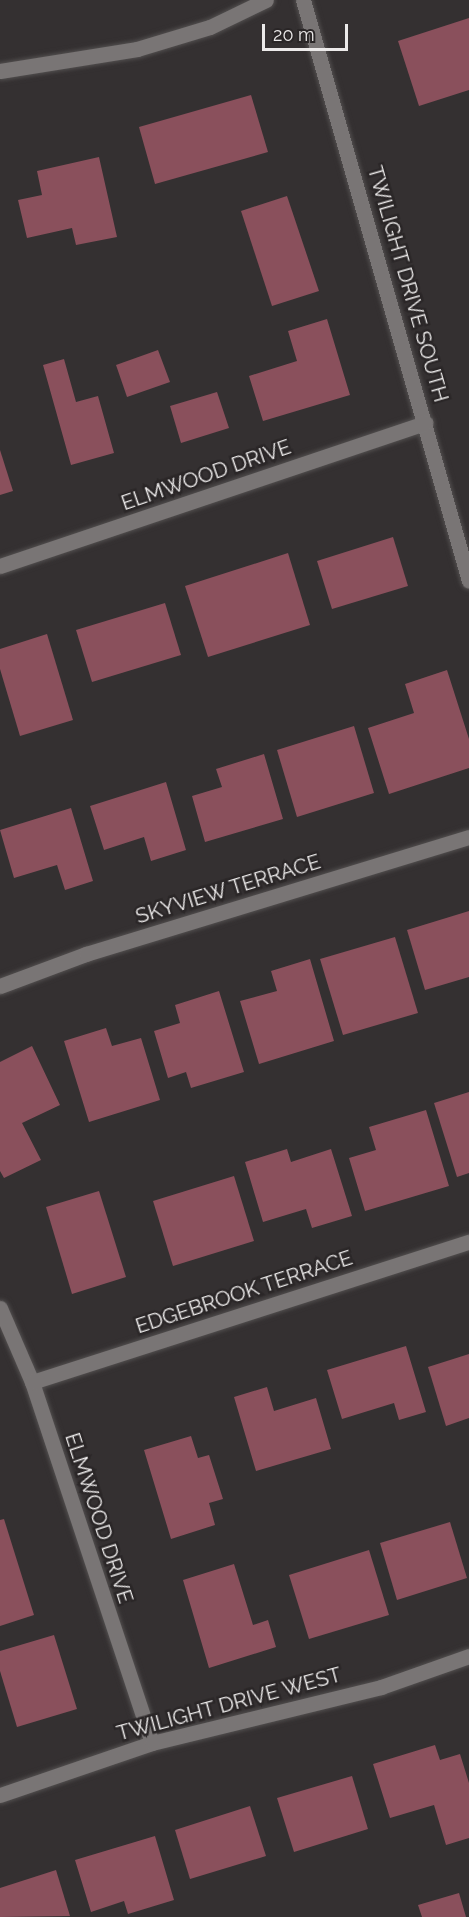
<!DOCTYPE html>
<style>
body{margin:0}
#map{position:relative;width:469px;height:1917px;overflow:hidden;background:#343031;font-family:Raleway,sans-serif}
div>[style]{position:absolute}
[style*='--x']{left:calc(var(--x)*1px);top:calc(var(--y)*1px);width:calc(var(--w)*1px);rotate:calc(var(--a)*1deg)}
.building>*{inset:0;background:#8a505c}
.roads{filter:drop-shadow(0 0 2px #524f4f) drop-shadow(0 0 2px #524f4f)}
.minor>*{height:15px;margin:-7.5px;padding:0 7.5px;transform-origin:7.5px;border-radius:7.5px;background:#797575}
span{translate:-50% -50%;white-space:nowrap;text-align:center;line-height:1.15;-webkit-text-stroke:5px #2a2627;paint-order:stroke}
.street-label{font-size:21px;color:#eceaea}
.scale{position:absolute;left:262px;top:24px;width:86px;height:27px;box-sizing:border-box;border:3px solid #eceaea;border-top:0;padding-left:8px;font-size:18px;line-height:21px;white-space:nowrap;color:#eceaea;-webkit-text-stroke:4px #2a2627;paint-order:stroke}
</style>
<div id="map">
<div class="building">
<div style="clip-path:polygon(469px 18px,469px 90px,419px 106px,398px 41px)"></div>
<div style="clip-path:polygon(251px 95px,268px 152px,155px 184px,139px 127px)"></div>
<div style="clip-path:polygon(99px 157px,117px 237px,76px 245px,72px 228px,27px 238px,18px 200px,42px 195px,37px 171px)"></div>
<div style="clip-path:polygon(287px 196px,319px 291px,272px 306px,241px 211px)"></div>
<div style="clip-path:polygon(327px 319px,350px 395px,263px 421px,249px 376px,297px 361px,288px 331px)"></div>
<div style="clip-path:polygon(158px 350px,170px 382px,127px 397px,116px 365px)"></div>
<div style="clip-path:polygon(64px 359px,76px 402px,98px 396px,114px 453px,71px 465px,43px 365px)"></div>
<div style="clip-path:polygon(217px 392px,229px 428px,181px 443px,170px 406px)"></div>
<div style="clip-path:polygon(0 450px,13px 491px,0 495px)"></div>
<div style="clip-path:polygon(393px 537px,408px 586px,332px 609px,317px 561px)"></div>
<div style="clip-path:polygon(288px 553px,310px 625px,208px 657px,185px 586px)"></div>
<div style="clip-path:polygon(165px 603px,181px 655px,92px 682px,76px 630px)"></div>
<div style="clip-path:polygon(47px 634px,73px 720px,20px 736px,0 669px,0 649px)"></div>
<div style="clip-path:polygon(447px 670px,469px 739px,469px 768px,389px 794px,368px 728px,414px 713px,405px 684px)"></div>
<div style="clip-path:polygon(354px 726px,374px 793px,297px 817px,277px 750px)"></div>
<div style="clip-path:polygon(264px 754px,283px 819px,205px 842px,192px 796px,222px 787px,216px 769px)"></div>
<div style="clip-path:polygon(166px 782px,186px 850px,151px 861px,144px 837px,104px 850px,90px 806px)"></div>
<div style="clip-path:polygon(71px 808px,93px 881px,65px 890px,57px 865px,14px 878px,0 830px)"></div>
<div style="clip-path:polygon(469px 911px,469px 977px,425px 990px,407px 930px)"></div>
<div style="clip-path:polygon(395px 937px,418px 1013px,343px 1035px,320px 959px)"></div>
<div style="clip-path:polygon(310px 959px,334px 1041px,259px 1064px,240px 1001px,277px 991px,271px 971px)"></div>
<div style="clip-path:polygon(219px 991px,244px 1072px,191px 1088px,186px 1072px,168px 1078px,154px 1031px,180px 1023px,175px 1005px)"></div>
<div style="clip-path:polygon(106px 1028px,112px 1046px,141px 1038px,160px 1100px,89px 1122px,64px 1041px)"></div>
<div style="clip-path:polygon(32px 1046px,60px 1105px,22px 1123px,41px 1160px,4px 1178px,0 1171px,0 1062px)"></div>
<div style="clip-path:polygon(469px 1092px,469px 1173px,457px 1177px,434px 1103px)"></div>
<div style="clip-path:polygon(426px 1110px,449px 1186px,365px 1211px,349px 1158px,376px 1150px,369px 1127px)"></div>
<div style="clip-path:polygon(287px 1149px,291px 1162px,331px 1149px,352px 1216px,312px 1228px,306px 1209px,263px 1222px,245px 1162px)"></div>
<div style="clip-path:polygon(234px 1176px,254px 1241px,173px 1266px,153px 1201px)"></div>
<div style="clip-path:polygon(99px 1191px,126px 1277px,72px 1294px,46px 1207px)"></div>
<div style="clip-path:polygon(406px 1346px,426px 1412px,399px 1420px,394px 1403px,342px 1419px,327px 1370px)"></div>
<div style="clip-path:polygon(469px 1354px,469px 1418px,446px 1426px,428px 1367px)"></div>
<div style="clip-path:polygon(267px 1387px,274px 1411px,316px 1398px,331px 1449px,256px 1471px,234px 1397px)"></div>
<div style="clip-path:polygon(191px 1436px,198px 1458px,209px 1455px,223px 1499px,209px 1503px,215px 1525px,171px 1539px,144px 1450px)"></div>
<div style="clip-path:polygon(4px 1519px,34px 1615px,0 1626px,0 1520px)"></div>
<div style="clip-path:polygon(450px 1522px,467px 1578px,397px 1600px,380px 1543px)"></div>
<div style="clip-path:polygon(369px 1550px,389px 1615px,309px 1639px,289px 1575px)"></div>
<div style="clip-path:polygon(234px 1564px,253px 1625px,268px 1620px,276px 1647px,209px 1668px,183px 1580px)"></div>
<div style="clip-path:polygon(54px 1635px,77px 1709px,17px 1727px,0 1671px,0 1651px)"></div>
<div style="clip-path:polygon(435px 1745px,440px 1760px,460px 1754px,469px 1783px,469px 1838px,446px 1845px,434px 1805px,390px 1818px,373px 1764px)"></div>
<div style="clip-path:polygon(352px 1776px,368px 1829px,294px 1852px,277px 1798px)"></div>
<div style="clip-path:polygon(250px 1806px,266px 1856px,190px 1879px,175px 1830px)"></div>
<div style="clip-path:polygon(155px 1836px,174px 1900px,128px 1914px,124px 1901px,91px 1912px,75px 1860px)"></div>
<div style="clip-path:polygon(56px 1870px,70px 1916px,0 1917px,0 1888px)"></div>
<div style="clip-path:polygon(459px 1893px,466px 1917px,422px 1917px,418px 1905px)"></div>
</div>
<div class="roads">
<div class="minor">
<div style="--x:303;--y:0;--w:604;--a:74.05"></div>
<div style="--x:0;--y:71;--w:139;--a:-9.1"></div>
<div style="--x:137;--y:49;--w:76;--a:-16.8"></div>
<div style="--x:210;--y:27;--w:62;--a:-25.7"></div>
<div style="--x:0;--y:566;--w:449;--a:-18.6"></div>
<div style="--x:0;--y:986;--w:92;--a:-20.4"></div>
<div style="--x:86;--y:954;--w:400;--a:-17"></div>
<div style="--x:0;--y:1308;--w:81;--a:66.6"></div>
<div style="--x:32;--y:1382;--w:380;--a:71.6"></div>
<div style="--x:32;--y:1382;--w:459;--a:-17.8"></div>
<div style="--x:0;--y:1795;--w:161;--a:-18.9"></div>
<div style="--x:152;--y:1743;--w:236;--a:-13.7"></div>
<div style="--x:381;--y:1687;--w:93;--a:-19.4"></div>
</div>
</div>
<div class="street-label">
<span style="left:408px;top:284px;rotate:74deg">TWILIGHT DRIVE SOUTH</span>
<span style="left:206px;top:475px;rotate:-19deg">ELMWOOD DRIVE</span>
<span style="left:228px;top:889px;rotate:-17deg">SKYVIEW TERRACE</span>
<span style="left:244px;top:1292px;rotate:-18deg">EDGEBROOK TERRACE</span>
<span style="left:99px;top:1518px;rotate:72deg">ELMWOOD DRIVE</span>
<span style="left:229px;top:1704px;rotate:-15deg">TWILIGHT DRIVE WEST</span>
</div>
<div class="scale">20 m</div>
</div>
